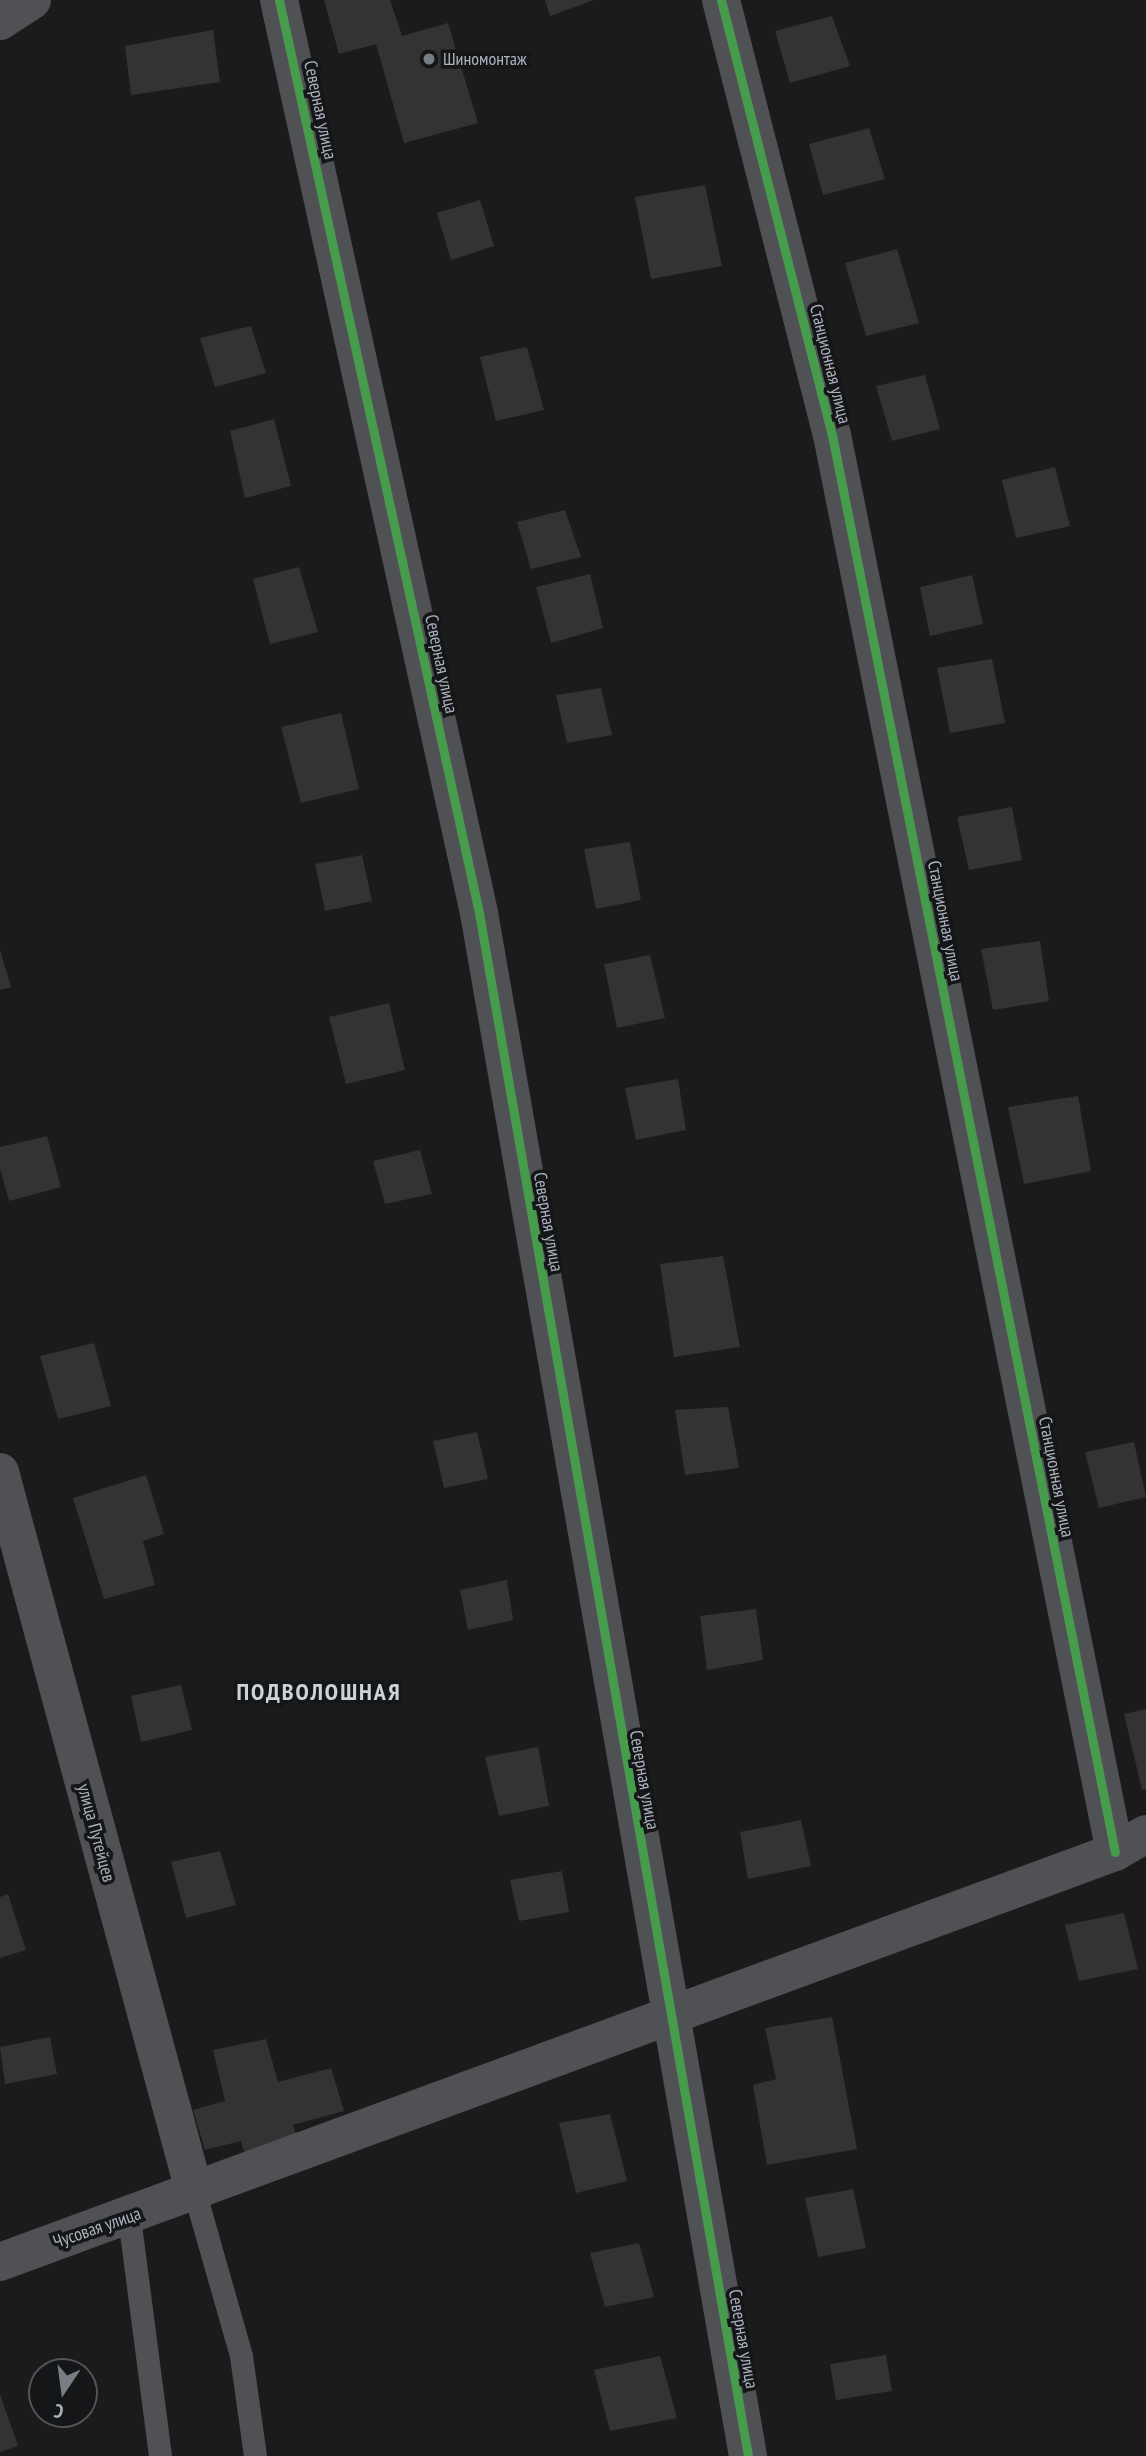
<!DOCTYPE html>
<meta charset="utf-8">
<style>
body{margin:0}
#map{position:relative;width:1146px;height:2456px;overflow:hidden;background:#1b1b1c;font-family:"PT Sans Narrow",sans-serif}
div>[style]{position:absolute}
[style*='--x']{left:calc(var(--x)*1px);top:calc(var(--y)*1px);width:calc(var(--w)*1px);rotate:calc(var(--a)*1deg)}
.building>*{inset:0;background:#333334}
.service>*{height:23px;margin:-11.5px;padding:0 11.5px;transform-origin:11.5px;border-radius:11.5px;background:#505155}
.minor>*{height:38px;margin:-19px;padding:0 19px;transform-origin:19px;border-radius:19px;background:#505155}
.tertiary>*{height:38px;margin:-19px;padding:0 19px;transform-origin:19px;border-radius:19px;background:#505155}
.cycleway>*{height:9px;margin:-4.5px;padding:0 4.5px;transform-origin:4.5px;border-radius:4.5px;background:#469c4c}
.dots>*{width:19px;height:19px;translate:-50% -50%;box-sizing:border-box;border:4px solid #151618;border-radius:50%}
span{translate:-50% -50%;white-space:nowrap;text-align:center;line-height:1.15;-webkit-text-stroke:7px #151618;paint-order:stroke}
.poi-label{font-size:18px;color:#acb3be}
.left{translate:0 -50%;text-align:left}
.street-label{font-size:18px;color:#acb3be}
.district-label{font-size:24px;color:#cdd2d9;font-weight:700;letter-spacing:2px}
.north{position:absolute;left:28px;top:2358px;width:70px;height:70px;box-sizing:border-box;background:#151618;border:2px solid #51555a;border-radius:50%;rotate:193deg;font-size:19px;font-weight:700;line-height:28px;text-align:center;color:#acb3be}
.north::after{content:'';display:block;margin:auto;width:24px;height:32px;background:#797e85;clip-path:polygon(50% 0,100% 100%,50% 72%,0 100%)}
</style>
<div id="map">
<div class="building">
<div style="clip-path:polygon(324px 0,390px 0,402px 36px,448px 23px,478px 123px,404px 143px,376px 44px,339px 54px)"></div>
<div style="clip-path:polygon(545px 0,594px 0,550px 16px)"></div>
<div style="clip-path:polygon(832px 16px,850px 66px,790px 83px,775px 31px)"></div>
<div style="clip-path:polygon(213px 30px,220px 82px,131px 95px,125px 46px)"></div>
<div style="clip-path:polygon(869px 128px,885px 179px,823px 195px,809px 144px)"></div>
<div style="clip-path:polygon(705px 185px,722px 266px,651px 279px,635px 197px)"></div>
<div style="clip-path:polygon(480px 200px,494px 246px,451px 260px,437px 213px)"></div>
<div style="clip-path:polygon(897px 249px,919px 323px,866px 336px,845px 263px)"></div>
<div style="clip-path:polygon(251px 326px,266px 373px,215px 387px,200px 338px)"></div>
<div style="clip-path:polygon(527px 347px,544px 410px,496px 421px,480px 357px)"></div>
<div style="clip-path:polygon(925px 375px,940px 429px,892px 441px,876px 386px)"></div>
<div style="clip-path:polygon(274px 419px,291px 486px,245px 498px,230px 431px)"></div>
<div style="clip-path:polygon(1055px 467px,1070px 526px,1016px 538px,1002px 480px)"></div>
<div style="clip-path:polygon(565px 510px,581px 557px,531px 569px,517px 522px)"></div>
<div style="clip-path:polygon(299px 567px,318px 632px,270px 644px,253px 579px)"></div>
<div style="clip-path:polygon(590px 574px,603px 628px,551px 643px,536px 587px)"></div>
<div style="clip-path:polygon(972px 575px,983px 624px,930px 636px,920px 587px)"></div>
<div style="clip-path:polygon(992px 659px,1005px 723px,950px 733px,937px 668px)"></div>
<div style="clip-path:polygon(601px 688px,612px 735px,567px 743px,556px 695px)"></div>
<div style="clip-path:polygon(341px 713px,359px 789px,301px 803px,281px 727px)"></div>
<div style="clip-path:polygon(1012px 807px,1022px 860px,969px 870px,957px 817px)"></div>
<div style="clip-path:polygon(630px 842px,641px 900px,596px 909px,584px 849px)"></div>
<div style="clip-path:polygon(362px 855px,372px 901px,325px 911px,315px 864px)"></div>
<div style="clip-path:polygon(1040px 941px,1049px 1001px,993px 1010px,981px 949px)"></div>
<div style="clip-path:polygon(0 950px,11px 987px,0 990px)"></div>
<div style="clip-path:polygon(650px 955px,665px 1018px,617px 1028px,604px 964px)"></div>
<div style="clip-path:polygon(389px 1003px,405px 1070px,346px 1084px,329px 1017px)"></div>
<div style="clip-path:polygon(678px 1079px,686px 1130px,636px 1140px,625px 1088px)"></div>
<div style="clip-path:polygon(1078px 1096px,1091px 1171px,1024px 1184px,1008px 1107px)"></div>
<div style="clip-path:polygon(47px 1136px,61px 1187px,9px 1201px,0 1169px,0 1147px)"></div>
<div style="clip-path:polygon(420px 1150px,432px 1194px,385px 1204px,373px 1161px)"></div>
<div style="clip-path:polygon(723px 1256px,740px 1347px,674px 1357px,660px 1264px)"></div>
<div style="clip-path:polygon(94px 1343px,111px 1406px,58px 1419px,40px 1356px)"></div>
<div style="clip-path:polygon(728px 1407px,739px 1468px,685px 1475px,675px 1410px)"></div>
<div style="clip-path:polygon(477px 1432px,488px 1479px,444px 1488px,433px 1441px)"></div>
<div style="clip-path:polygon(1134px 1442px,1146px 1497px,1099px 1508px,1085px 1452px)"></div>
<div style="clip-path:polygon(146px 1475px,164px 1534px,143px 1541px,155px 1585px,104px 1599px,73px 1498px)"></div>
<div style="clip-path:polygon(507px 1580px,513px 1620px,468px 1630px,460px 1590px)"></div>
<div style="clip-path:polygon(756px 1609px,763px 1660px,707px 1670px,700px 1616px)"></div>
<div style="clip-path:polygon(181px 1685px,192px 1730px,141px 1742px,131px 1696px)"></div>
<div style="clip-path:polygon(1146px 1709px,1146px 1789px,1142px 1790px,1124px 1714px)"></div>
<div style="clip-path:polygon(538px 1747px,549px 1806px,499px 1816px,485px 1757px)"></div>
<div style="clip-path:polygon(801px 1820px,811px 1866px,748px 1879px,740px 1832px)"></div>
<div style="clip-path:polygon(220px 1851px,236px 1905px,186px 1918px,171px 1862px)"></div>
<div style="clip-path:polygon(562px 1871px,569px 1912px,519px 1921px,510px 1880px)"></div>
<div style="clip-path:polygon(8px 1894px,26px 1950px,0 1958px,0 1897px)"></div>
<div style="clip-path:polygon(1124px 1913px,1138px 1969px,1079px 1981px,1065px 1925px)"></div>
<div style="clip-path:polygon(832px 2017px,857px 2149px,767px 2165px,753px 2085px,776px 2079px,765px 2028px)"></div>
<div style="clip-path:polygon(50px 2037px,57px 2074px,5px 2084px,0 2047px)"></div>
<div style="clip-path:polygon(266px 2039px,278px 2082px,331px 2068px,344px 2111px,293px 2125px,297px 2137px,244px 2152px,241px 2141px,205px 2150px,193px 2110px,225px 2101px,213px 2050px)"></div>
<div style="clip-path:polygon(610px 2114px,627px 2181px,576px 2193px,559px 2123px)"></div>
<div style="clip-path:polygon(853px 2189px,866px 2248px,818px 2257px,805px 2198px)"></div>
<div style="clip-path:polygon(639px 2243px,654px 2297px,605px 2307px,590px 2253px)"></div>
<div style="clip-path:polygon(886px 2355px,892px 2391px,836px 2400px,830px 2364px)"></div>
<div style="clip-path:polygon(660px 2356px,677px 2418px,610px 2431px,594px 2370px)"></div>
<div style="clip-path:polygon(0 2394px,18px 2446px,0 2452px)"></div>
</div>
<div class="service">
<div style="--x:195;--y:2194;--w:168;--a:74.1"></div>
<div style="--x:241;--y:2356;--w:101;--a:82"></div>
<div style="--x:129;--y:2217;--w:241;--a:82.6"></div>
</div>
<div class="minor">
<div style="--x:279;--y:0;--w:935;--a:77.64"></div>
<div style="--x:479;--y:913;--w:1566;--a:80.11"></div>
<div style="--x:721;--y:0;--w:449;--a:75.7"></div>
<div style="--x:832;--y:435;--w:1445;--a:78.71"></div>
<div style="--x:0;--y:1472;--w:748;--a:74.89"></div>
<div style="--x:0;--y:2262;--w:1188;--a:-20.19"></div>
<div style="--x:1115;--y:1852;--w:36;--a:-30"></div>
</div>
<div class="tertiary">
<div style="--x:0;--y:21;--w:38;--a:-33"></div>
</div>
<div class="cycleway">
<div style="--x:279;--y:0;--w:935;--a:77.64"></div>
<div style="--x:479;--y:913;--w:1566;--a:80.11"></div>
<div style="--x:721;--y:0;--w:449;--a:75.7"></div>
<div style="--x:832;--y:435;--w:1445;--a:78.71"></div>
</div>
<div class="dots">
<div style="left:429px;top:59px;background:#797e85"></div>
</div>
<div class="poi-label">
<span class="left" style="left:443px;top:59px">Шиномонтаж</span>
</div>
<div class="street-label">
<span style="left:320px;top:110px;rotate:78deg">Северная улица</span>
<span style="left:830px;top:364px;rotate:76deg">Станционная улица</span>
<span style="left:441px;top:664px;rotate:78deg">Северная улица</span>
<span style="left:945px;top:921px;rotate:79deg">Станционная улица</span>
<span style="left:548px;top:1222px;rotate:80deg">Северная улица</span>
<span style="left:1056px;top:1477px;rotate:79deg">Станционная улица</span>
<span style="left:644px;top:1780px;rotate:80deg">Северная улица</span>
<span style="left:96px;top:1833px;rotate:75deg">улица Путейцев</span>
<span style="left:97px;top:2228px;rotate:-19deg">Чусовая улица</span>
<span style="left:743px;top:2339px;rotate:80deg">Северная улица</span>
</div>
<div class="district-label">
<span style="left:319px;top:1692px">ПОДВОЛОШНАЯ</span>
</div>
<div class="north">С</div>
</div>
